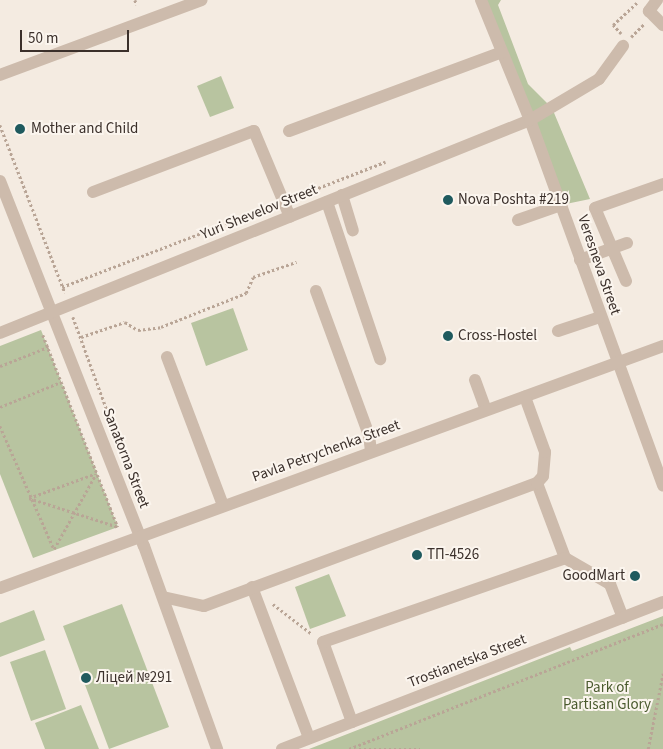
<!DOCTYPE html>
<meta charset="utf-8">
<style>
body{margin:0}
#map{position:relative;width:663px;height:749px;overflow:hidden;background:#f4ebe1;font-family:"Source Sans 3",sans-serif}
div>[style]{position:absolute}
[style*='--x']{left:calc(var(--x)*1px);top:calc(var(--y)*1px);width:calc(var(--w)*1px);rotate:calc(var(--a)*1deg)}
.green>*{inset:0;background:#b8c4a0}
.path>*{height:2.5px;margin-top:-1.25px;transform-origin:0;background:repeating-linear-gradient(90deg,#b9a596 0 2.5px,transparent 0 5px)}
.minor>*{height:12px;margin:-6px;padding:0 6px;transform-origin:6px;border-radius:6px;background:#cdbbac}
.dots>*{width:14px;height:14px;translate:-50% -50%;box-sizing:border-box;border:2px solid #fbf5ee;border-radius:50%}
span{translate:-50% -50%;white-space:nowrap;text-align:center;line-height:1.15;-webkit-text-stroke:4px #fbf5ee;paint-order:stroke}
.poi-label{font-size:15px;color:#3b302b}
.left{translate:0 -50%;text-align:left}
.right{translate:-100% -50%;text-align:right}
.street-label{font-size:15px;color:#3b302b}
.park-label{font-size:15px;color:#4a5a2e}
.scale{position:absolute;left:20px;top:30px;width:109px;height:22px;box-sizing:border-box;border:2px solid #3b302b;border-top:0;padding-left:6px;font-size:15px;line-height:18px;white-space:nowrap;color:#3b302b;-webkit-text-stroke:4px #fbf5ee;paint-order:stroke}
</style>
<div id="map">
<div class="green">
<div style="clip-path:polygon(481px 0,501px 0,498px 5px,528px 84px,552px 108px,590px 199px,561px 205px)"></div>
<div style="clip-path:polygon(221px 76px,234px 108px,210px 117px,197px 86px)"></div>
<div style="clip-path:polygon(233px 308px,248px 350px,206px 366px,191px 323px)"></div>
<div style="clip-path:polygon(41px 330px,118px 527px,33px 558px,0 474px,0 346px)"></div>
<div style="clip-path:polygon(329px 574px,346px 616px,310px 629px,295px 587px)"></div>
<div style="clip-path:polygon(122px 604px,169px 727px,109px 749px,63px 626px)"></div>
<div style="clip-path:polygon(34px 610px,45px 640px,0 657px,0 623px)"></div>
<div style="clip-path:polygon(663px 616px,663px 749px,309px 749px,570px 647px,572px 651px)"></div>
<div style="clip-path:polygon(45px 650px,66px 709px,31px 721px,10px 662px)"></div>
<div style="clip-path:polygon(81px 705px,99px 749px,45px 749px,35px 723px)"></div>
</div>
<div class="path">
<div style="--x:135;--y:0;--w:5;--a:68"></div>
<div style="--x:621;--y:34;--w:12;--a:-132"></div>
<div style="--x:613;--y:25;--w:33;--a:-43"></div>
<div style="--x:631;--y:37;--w:20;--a:-45"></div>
<div style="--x:0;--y:125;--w:180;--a:68.8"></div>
<div style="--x:295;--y:197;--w:97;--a:-21.3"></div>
<div style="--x:62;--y:287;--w:224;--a:-21.2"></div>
<div style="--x:73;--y:317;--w:122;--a:69.9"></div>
<div style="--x:43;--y:335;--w:206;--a:68.7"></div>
<div style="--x:81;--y:337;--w:46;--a:-18.8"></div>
<div style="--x:125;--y:322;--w:15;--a:32"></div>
<div style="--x:138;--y:330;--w:23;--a:-7"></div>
<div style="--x:161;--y:327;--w:92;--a:-21.8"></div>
<div style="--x:246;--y:293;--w:17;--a:-66"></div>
<div style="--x:253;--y:277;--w:46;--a:-19.2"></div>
<div style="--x:0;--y:366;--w:52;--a:-21.6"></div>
<div style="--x:0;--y:407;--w:66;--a:-22.3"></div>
<div style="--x:0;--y:426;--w:134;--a:66.3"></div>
<div style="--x:29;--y:498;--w:94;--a:18"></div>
<div style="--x:29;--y:498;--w:69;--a:-20.3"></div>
<div style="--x:54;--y:549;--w:86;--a:-60.8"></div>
<div style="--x:273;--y:604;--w:49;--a:37.6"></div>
<div style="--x:349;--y:749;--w:338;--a:-21.7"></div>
<div style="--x:359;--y:749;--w:61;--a:0"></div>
<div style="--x:648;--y:749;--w:77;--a:-78.8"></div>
</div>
<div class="minor">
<div style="--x:481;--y:0;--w:130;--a:67.8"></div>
<div style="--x:530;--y:120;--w:389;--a:70"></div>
<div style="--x:657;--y:0;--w:14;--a:126"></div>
<div style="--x:649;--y:11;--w:20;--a:45"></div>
<div style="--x:0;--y:75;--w:215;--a:-20.4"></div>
<div style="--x:289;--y:131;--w:227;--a:-20.3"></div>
<div style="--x:0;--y:181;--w:392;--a:68.5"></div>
<div style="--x:144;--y:546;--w:216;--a:70.2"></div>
<div style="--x:93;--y:192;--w:172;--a:-20.8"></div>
<div style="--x:254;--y:131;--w:93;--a:67.3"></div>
<div style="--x:342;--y:195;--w:37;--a:73"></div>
<div style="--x:327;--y:202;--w:166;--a:71.3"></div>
<div style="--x:518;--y:220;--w:46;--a:-19.2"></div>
<div style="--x:580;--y:260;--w:50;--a:-19.9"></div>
<div style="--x:626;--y:281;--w:79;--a:-113"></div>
<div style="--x:595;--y:208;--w:72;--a:-19.4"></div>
<div style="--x:316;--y:291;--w:153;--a:69.8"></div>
<div style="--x:369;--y:435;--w:17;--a:83"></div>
<div style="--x:558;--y:331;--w:44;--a:-18.4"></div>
<div style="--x:0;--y:333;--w:571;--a:-21.89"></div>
<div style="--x:530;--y:120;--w:80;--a:-30.7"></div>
<div style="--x:599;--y:79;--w:41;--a:-54"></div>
<div style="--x:167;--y:357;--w:158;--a:69.3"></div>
<div style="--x:475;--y:380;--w:32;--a:70"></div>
<div style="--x:537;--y:483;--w:80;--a:69.5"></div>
<div style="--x:565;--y:558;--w:52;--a:30"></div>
<div style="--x:610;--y:584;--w:36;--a:69"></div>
<div style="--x:252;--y:587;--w:161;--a:69.3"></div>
<div style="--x:0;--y:588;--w:706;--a:-20.05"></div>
<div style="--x:163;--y:597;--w:42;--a:12.4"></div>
<div style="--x:204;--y:606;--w:355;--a:-20.3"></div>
<div style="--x:537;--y:483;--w:9;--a:-49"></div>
<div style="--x:543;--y:476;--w:24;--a:-85"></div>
<div style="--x:545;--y:452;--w:59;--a:-110"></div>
<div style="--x:352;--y:722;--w:85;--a:-109.9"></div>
<div style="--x:323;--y:642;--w:256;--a:-19.1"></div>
<div style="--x:282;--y:749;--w:408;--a:-21.1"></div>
</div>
<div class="dots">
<div style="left:20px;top:129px;background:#1f5a5e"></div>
<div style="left:448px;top:200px;background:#1f5a5e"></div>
<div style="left:448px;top:336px;background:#1f5a5e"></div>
<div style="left:417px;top:555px;background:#1f5a5e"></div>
<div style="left:635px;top:576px;background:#1f5a5e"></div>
<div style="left:86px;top:678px;background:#1f5a5e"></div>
</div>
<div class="poi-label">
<span class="left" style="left:31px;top:129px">Mother and Child</span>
<span class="left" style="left:458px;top:200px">Nova Poshta #219</span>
<span class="left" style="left:458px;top:336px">Cross-Hostel</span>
<span class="left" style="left:427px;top:555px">ТП-4526</span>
<span class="right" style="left:625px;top:576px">GoodMart</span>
<span class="left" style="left:96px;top:678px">Ліцей №291</span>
</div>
<div class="street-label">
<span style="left:259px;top:212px;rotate:-22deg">Yuri Shevelov Street</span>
<span style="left:599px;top:265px;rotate:71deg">Veresneva Street</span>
<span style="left:326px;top:451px;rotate:-20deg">Pavla Petrychenka Street</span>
<span style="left:126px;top:458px;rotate:69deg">Sanatorna Street</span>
<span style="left:467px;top:661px;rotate:-21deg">Trostianetska Street</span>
</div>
<div class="park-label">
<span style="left:607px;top:696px">Park of<br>Partisan Glory</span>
</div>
<div class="scale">50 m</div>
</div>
